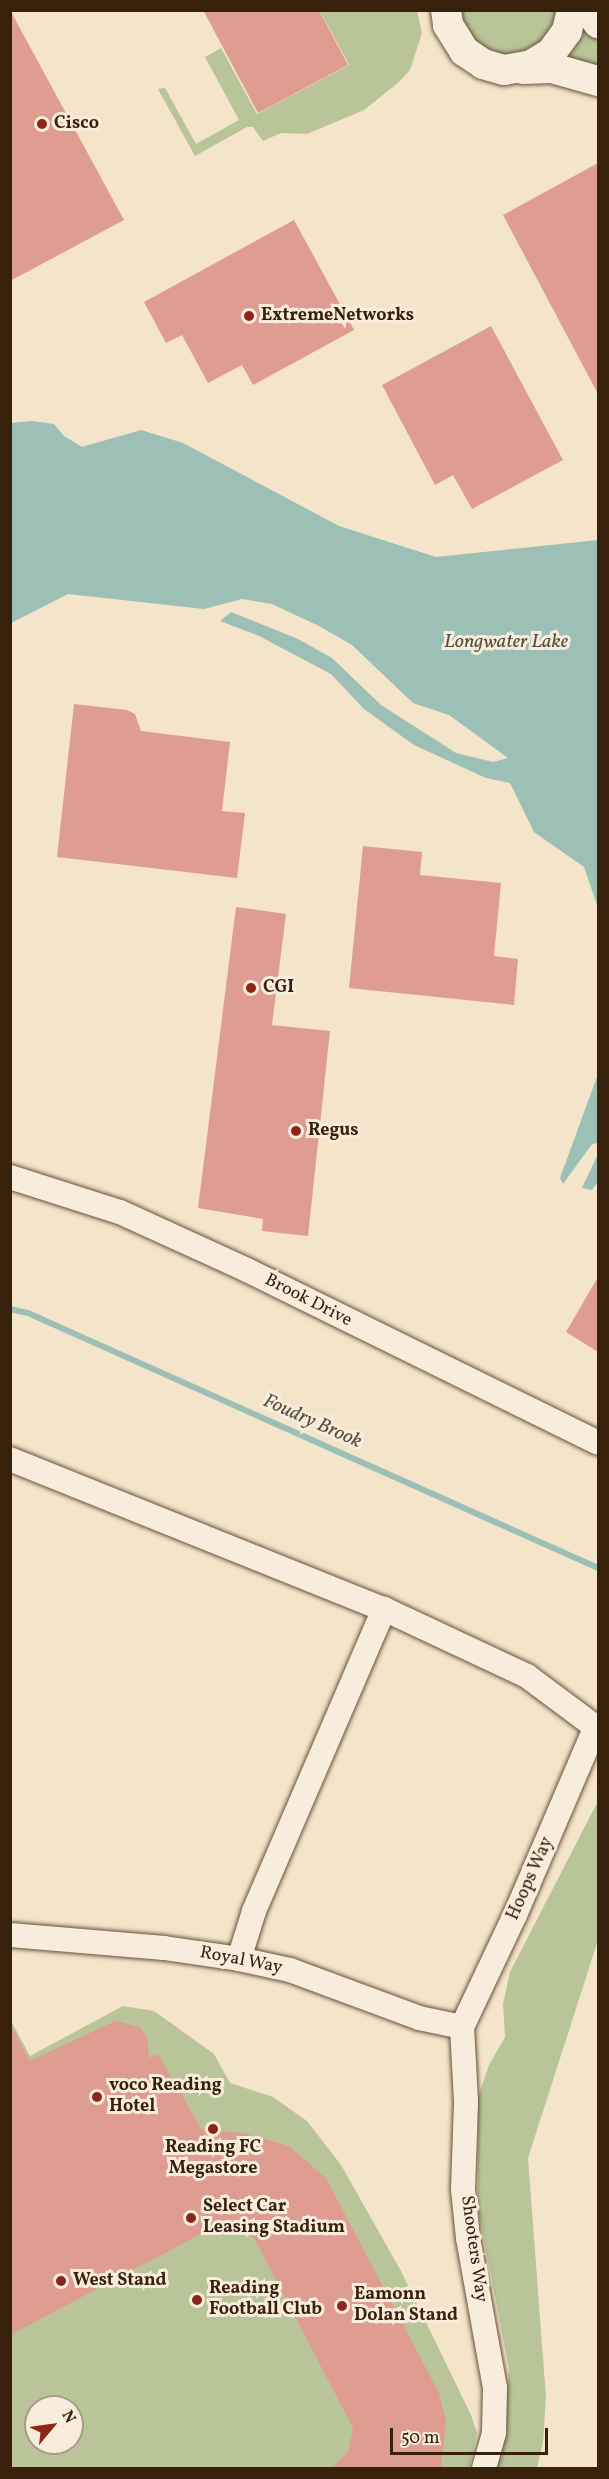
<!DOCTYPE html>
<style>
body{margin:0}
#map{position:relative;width:609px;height:2479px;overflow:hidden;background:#f4e4c9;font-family:Vollkorn,serif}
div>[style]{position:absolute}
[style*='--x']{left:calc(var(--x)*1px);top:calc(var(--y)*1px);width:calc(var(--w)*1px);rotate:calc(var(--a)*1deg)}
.green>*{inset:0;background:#b9c598}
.water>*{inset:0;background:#9cbfb6}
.stream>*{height:6px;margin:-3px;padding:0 3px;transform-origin:3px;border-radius:3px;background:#9cbfb6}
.building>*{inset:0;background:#df9d91}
.roads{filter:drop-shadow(0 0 2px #67523a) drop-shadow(0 0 2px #67523a)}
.minor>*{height:24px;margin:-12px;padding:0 12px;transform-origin:12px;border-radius:12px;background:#f8eddc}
.tertiary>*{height:30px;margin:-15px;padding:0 15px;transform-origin:15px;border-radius:15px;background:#f8eddc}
.dots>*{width:16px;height:16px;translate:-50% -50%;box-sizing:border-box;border:3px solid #f8eddc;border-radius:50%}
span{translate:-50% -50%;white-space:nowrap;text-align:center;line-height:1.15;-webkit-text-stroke:6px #f8eddc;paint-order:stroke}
.poi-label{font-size:18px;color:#38210b;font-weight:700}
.left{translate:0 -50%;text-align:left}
.street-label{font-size:18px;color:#38210b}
.water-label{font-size:20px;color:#56503e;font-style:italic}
.frame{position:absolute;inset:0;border:12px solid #38210b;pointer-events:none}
.north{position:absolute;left:24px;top:2395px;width:60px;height:60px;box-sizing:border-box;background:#f8eddc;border:2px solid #ab9b88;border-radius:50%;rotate:61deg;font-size:16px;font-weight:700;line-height:24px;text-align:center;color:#38210b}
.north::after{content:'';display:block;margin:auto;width:21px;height:27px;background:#8f2418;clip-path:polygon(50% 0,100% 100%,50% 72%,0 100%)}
.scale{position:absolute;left:390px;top:2428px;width:158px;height:27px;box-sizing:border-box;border:3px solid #38210b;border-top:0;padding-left:8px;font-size:18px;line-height:21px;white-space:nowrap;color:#38210b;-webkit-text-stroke:4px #f8eddc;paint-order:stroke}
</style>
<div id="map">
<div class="green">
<div style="clip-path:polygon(417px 11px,422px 33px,410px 70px,399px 82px,364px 110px,307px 134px,281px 133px,263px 141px,253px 127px,247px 127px,195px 156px,158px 89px,165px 88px,196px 144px,239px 120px,205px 57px,221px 48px,257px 114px,349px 65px,320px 11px)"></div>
<div style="clip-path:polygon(458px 11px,559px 11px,550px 36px,524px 54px,495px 55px,467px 35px)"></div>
<div style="clip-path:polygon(588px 28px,598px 41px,598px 69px,565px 62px)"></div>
<div style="clip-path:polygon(598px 1801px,598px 1940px,528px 2158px,546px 2398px,543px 2442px,537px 2468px,497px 2468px,505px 2425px,509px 2369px,478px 2208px,478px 2097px,489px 2065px,505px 2037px,503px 2004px,510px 1972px)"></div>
<div style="clip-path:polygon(evenodd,123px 2006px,154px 2011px,214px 2054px,230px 2083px,273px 2097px,307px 2121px,341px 2165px,401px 2271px,471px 2415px,477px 2433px,469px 2468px,11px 2468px,10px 2019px,30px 2056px,123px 2006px,36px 2407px,72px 2407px,72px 2443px,36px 2443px,36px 2407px)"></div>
</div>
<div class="water">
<div style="clip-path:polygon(32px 421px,54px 424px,64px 436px,82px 447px,141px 430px,183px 443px,339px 526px,436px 557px,598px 540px,598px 908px,584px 867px,534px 832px,510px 783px,486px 778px,414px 745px,364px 709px,331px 674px,259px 636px,220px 621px,231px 612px,298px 639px,332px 658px,381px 705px,456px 753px,493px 762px,508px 758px,449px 715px,413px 703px,352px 645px,319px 626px,272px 604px,242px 599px,204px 609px,68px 594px,11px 623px,11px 423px)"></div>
<div style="clip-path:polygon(598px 1074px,598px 1143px,592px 1144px,563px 1184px,560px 1178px)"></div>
<div style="clip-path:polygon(598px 1154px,598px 1182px,592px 1190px,582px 1188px)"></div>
</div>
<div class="stream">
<div style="--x:10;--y:1309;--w:18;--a:13"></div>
<div style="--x:28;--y:1313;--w:624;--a:24.1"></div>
</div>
<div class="building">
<div style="clip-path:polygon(10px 10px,124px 220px,10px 281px)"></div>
<div style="clip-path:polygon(203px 10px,319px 10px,348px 65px,258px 113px)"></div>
<div style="clip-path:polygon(598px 163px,598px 394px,503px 215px)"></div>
<div style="clip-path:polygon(294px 220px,354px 330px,253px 385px,242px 365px,208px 383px,182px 335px,166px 343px,144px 302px)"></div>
<div style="clip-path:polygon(491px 326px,563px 460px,472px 509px,453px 475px,435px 485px,382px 385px)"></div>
<div style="clip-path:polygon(74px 704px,127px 710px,135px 714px,141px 731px,230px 742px,222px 811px,245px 813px,237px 878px,57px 857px)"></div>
<div style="clip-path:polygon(363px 846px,422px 852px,420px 875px,501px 883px,494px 956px,518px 959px,514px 1005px,349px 988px)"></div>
<div style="clip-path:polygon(236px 907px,286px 914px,272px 1025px,330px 1031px,308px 1236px,262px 1231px,263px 1219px,198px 1208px)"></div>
<div style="clip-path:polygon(598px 1277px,598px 1352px,566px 1332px)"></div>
<div style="clip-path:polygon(115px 2021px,140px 2027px,147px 2037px,149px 2058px,158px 2054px,202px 2130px,243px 2133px,289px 2146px,326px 2178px,439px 2393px,446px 2421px,441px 2469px,331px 2469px,348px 2452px,353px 2428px,254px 2238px,236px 2227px,216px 2226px,10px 2335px,10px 2024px,30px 2061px)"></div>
</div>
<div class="roads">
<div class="minor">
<div style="--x:10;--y:1177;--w:115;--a:17.7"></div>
<div style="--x:120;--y:1212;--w:140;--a:24.5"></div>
<div style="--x:247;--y:1270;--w:391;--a:26.2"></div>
<div style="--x:10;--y:1459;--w:403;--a:21.9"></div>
<div style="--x:384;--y:1609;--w:158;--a:25.1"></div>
<div style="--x:527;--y:1676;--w:89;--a:36.7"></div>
<div style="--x:10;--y:1935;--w:155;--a:4.8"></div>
<div style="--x:164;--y:1948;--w:76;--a:8.3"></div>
<div style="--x:239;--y:1959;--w:52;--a:12.2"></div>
<div style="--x:290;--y:1970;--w:138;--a:20.4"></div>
<div style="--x:419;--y:2018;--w:44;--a:11.8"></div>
<div style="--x:239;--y:1959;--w:50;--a:-72.6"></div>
<div style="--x:254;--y:1911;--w:329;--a:-66.7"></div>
<div style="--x:484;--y:2468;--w:37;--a:-74"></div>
<div style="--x:494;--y:2432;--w:44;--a:-88.7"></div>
<div style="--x:495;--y:2388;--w:152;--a:-100.2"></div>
<div style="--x:468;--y:2238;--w:49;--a:-95.8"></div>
<div style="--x:463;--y:2189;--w:88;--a:-88"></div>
<div style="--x:466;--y:2101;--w:74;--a:-93.1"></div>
<div style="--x:462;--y:2027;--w:124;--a:-64.7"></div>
<div style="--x:515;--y:1915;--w:203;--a:-66.8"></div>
</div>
<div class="tertiary">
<div style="--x:446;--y:10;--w:15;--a:82"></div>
<div style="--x:448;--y:25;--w:31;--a:58"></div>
<div style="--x:464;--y:51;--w:23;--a:34"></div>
<div style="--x:483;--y:64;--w:22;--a:16"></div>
<div style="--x:504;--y:70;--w:27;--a:-10"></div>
<div style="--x:531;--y:65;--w:23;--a:-31"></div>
<div style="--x:551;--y:53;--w:27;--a:-54"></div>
<div style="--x:567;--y:31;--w:22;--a:-77"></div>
<div style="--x:589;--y:10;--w:16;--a:55"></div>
<div style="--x:523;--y:69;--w:29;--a:-2"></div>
<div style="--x:552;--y:68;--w:48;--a:15.8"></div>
</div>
</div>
<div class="dots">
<div style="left:42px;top:124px;background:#8f2418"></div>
<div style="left:249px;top:316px;background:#8f2418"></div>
<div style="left:251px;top:988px;background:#8f2418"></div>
<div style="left:296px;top:1131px;background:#8f2418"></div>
<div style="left:97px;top:2097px;background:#8f2418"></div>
<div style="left:213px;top:2129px;background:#8f2418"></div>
<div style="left:191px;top:2218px;background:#8f2418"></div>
<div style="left:61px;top:2281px;background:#8f2418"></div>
<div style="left:197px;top:2300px;background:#8f2418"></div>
<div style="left:342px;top:2306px;background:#8f2418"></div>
</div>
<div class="poi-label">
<span class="left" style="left:54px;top:124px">Cisco</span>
<span class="left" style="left:261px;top:316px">ExtremeNetworks</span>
<span class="left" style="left:263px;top:988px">CGI</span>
<span class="left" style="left:308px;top:1131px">Regus</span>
<span class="left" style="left:109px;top:2097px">voco Reading<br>Hotel</span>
<span style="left:213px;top:2159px">Reading FC<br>Megastore</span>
<span class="left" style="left:203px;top:2218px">Select Car<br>Leasing Stadium</span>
<span class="left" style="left:73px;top:2281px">West Stand</span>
<span class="left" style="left:209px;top:2300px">Reading<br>Football Club</span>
<span class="left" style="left:354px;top:2306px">Eamonn<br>Dolan Stand</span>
</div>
<div class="street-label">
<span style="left:308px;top:1301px;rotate:27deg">Brook Drive</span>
<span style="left:531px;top:1879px;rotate:-66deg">Hoops Way</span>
<span style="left:241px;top:1961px;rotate:11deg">Royal Way</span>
<span style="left:473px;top:2249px;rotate:82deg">Shooters Way</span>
</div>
<div class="water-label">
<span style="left:506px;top:642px">Longwater Lake</span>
<span style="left:312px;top:1422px;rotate:24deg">Foudry Brook</span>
</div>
<div class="frame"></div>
<div class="north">N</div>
<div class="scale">50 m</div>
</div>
